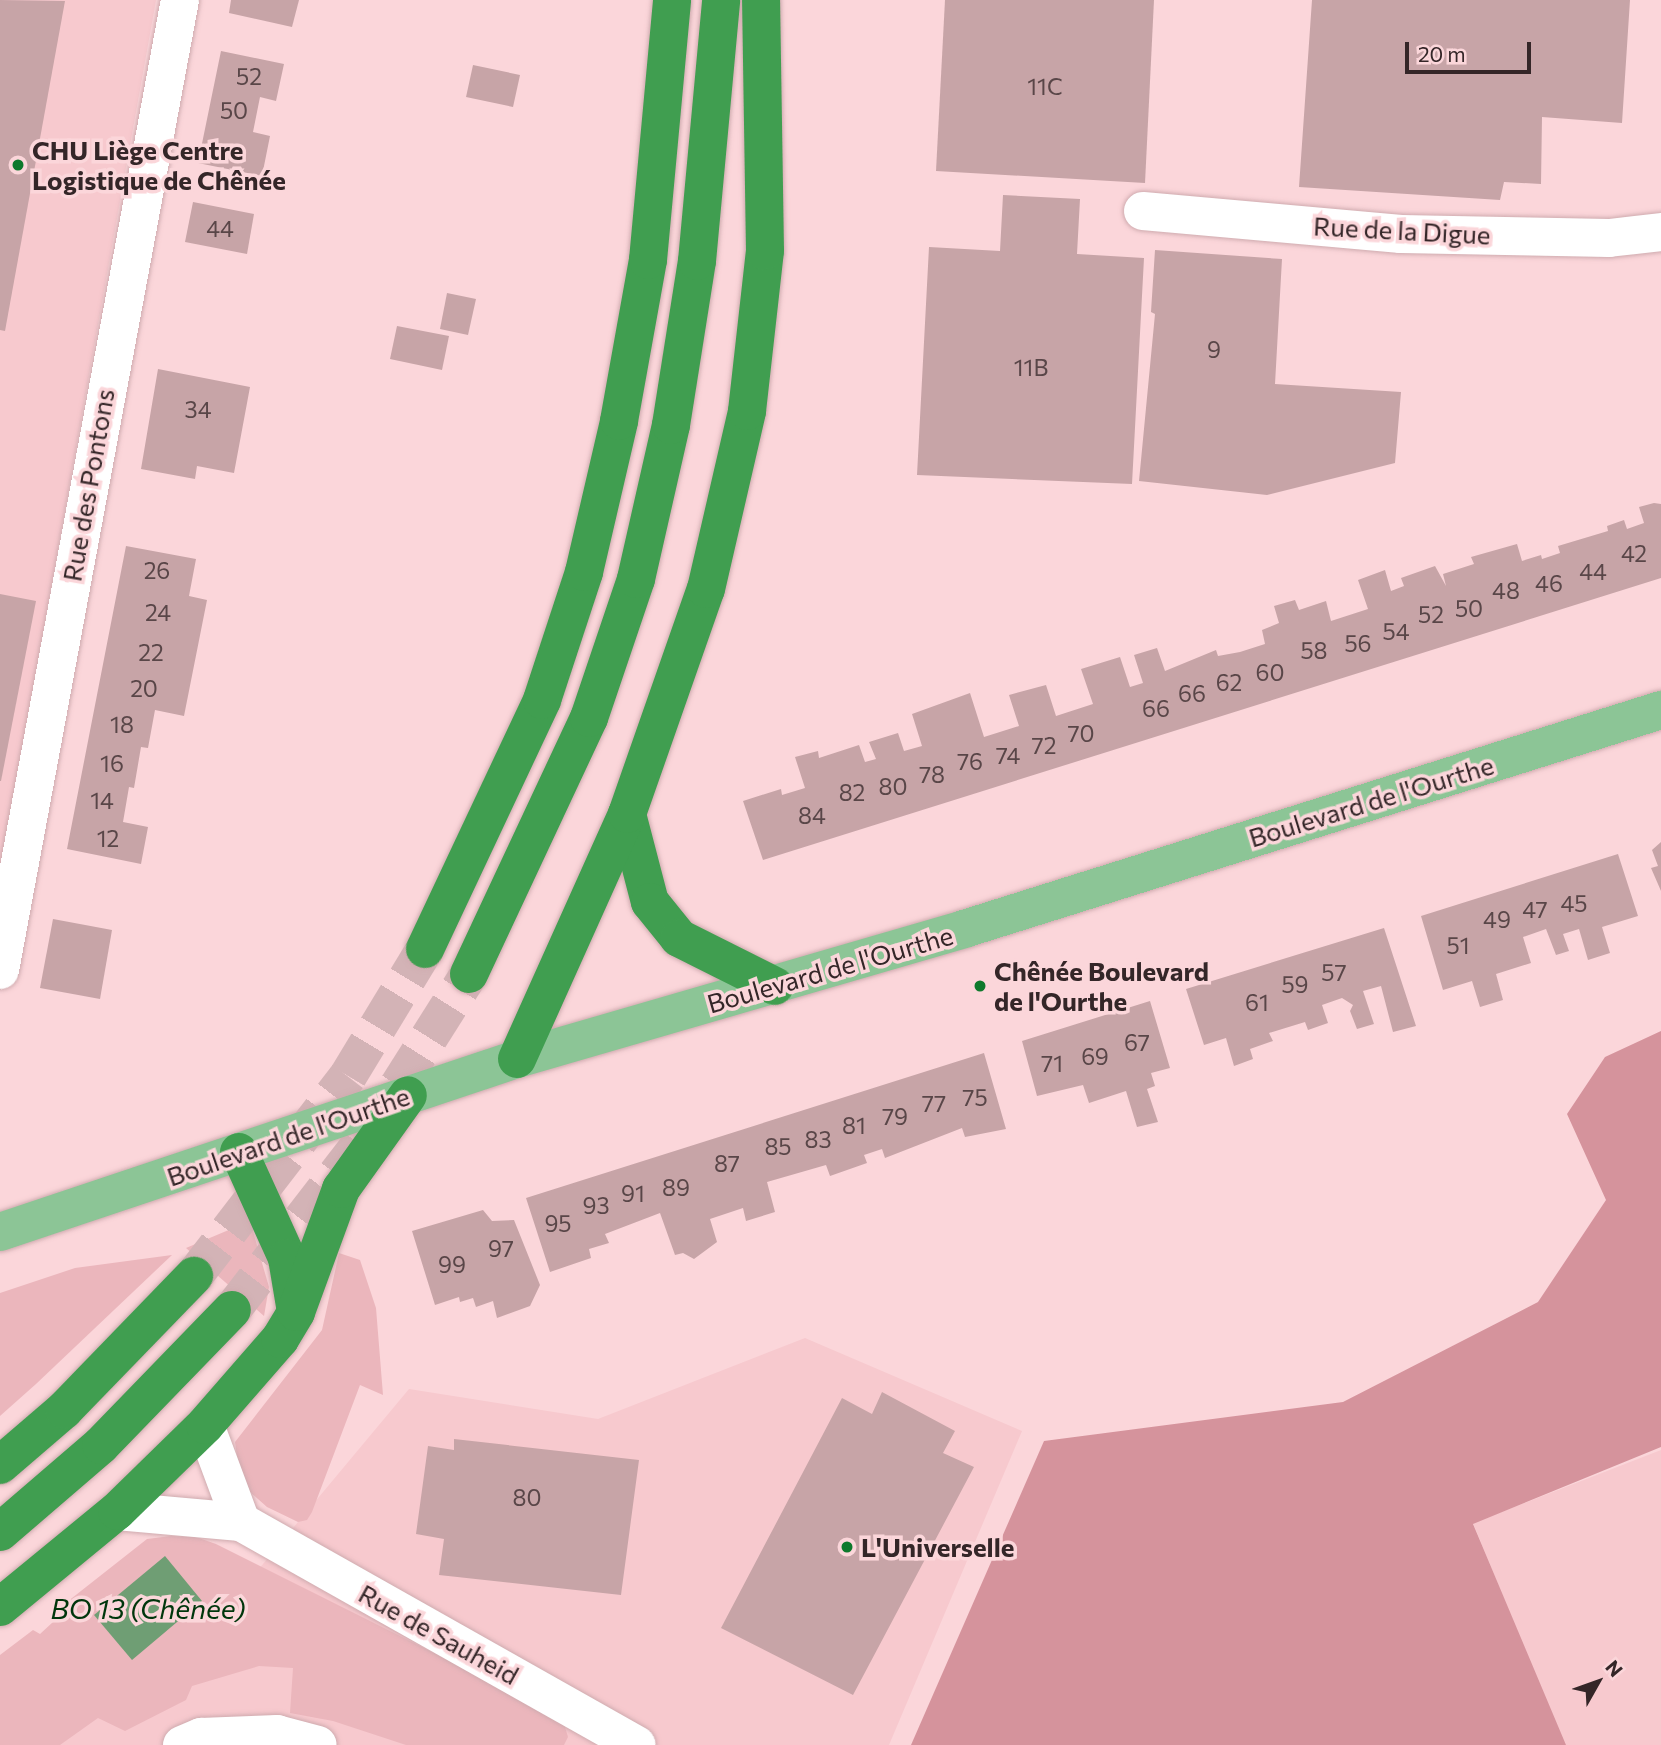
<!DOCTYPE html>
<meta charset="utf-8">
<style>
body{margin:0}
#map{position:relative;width:1661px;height:1745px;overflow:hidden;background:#fbd6da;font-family:Commissioner,sans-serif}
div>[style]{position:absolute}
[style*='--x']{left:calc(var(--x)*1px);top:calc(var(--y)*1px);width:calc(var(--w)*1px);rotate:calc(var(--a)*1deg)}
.built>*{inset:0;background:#f7c9ce}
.green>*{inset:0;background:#ebb6bc}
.forest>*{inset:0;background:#d5939c}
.water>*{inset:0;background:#6f9e74}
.building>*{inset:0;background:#c7a4a7}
.highway-tunnel>*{height:38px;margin-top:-19px;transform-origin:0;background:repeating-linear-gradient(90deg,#d3b3b6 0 38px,transparent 0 57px)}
.roads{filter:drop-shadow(0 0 2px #cfabaf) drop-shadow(0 0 2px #cfabaf)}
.minor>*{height:38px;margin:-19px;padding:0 19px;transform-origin:19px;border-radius:19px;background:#fff}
.major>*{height:38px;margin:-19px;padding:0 19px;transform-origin:19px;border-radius:19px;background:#8cc596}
.highway>*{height:38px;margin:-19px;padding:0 19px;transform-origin:19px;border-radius:19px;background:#409e50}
.dots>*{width:19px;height:19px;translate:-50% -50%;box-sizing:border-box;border:4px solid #fbd6da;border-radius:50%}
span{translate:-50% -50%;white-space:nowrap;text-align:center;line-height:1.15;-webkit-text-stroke:7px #fbd6da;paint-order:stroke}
.number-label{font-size:23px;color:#594648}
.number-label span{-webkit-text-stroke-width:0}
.poi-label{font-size:26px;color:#342628;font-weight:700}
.left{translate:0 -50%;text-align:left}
.street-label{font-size:26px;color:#342628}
.water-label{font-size:28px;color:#00360c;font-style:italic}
.north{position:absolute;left:1563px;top:1647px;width:70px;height:70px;-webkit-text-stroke:5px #fbd6da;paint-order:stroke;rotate:50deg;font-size:19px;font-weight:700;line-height:28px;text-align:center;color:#342628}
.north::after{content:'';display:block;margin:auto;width:24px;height:32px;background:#342628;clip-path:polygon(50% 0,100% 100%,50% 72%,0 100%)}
.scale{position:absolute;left:1405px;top:42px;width:126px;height:32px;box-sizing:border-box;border:4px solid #342628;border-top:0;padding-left:9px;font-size:21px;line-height:24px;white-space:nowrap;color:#342628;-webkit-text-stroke:5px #fbd6da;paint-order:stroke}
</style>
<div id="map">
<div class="built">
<div style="clip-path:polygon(0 0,156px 0,0 872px)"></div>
<div style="clip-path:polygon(805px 1338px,1022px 1431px,889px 1745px,24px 1745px,208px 1630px,409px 1389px,598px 1419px)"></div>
<div style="clip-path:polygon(1661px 1450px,1661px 1745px,1564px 1745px,1473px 1523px)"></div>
</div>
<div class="green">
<div style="clip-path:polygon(250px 1221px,269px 1287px,264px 1316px,186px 1248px)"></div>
<div style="clip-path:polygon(339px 1253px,360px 1260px,376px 1308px,383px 1395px,360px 1385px,312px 1512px,307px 1520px,298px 1522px,267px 1507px,241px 1484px,235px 1442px,322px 1330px)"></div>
<div style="clip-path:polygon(172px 1255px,36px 1384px,0 1416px,0 1293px,75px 1268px)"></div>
<div style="clip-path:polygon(171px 1536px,196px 1537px,216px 1544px,562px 1717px,568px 1737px,564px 1745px,406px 1745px,333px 1721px,290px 1713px,293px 1668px,259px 1666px,192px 1686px,186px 1700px,125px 1731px,98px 1718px,60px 1745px,0 1745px,0 1655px,33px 1630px,40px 1634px,53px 1622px,53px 1613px,147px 1539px)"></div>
</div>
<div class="forest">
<div style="clip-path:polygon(1661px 1031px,1661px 1447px,1473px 1524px,1566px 1745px,911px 1745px,1044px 1441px,1343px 1402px,1538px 1302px,1606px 1200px,1567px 1114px,1605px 1057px)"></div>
</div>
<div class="water">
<div style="clip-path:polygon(165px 1556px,202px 1601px,132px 1660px,94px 1615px)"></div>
</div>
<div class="building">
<div style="clip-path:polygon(0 0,65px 1px,5px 331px,0 330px)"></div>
<div style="clip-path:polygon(231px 0,299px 0,292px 27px,229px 13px)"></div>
<div style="clip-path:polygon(945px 0,1154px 0,1145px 183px,936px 171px)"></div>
<div style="clip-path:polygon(1312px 0,1630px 0,1622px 123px,1542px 117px,1541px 184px,1504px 182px,1500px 200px,1299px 187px)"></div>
<div style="clip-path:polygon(221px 51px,284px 64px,276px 101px,260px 97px,253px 132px,270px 136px,262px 176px,198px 163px)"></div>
<div style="clip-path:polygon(473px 65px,520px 75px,513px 107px,466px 97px)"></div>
<div style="clip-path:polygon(1003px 195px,1080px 199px,1077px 254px,1144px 258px,1132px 484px,917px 475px,929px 247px,1000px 251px)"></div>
<div style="clip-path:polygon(193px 202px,254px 214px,247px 254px,185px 242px)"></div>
<div style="clip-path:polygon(1155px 250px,1282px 259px,1275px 384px,1401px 392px,1395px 463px,1267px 495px,1139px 481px,1155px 314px,1151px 312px)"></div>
<div style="clip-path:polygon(447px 293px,476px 299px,468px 335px,440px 329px)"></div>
<div style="clip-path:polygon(397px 326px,449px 336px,442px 370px,390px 359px)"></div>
<div style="clip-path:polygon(158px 369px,250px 387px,234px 473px,197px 466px,195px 479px,141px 469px)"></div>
<div style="clip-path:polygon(1654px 503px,1661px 504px,1661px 578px,763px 860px,743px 801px,781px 789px,782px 795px,805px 788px,795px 757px,818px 751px,819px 758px,859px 745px,865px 762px,876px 759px,869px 742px,898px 733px,904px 751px,922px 746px,912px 714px,970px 693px,984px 737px,1019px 726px,1009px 695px,1046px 685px,1056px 716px,1093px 704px,1081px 669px,1120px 657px,1130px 687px,1143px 683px,1134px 655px,1157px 648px,1165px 671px,1216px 650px,1218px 656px,1240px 652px,1265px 644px,1262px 630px,1279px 623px,1274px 606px,1295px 600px,1299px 610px,1326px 601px,1331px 621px,1368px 609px,1358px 580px,1385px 570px,1391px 591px,1404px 586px,1401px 578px,1435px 566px,1446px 586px,1443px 574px,1474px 564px,1471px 557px,1517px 544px,1522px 561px,1541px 555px,1542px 559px,1560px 553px,1558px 546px,1608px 531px,1607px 526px,1624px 520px,1627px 529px,1644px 523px,1639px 507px)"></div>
<div style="clip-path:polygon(126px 546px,196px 559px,189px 596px,207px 600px,184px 716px,155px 710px,148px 748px,141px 747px,134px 788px,129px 787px,123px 822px,148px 827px,141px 864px,67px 849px)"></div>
<div style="clip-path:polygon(0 594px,36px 601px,1px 781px,0 781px)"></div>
<div style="clip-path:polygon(1661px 842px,1661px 891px,1651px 868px,1658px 866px,1652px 850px)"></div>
<div style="clip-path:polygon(1618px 854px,1638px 916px,1602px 927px,1610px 953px,1588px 960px,1579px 929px,1563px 934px,1569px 951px,1556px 955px,1546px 929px,1523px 937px,1531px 963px,1496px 974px,1503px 1000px,1480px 1007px,1472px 981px,1443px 990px,1421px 916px)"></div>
<div style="clip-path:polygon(53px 919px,112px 930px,100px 999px,40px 988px)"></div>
<div style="clip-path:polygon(1384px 928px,1416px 1026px,1393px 1032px,1381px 986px,1363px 991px,1374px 1024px,1357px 1029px,1350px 1011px,1353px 1005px,1342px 998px,1322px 1005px,1328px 1023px,1308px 1030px,1305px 1022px,1269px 1033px,1273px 1041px,1250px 1049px,1253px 1059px,1234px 1066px,1226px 1038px,1204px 1045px,1186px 989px)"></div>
<div style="clip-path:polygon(1150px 1001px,1170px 1068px,1151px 1073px,1155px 1086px,1147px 1089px,1158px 1122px,1137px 1127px,1126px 1091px,1089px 1103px,1083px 1085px,1037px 1096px,1022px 1041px)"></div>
<div style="clip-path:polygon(984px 1053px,1006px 1129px,965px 1137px,962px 1128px,885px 1158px,882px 1149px,864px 1155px,867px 1163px,830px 1176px,826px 1165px,767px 1182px,775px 1212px,746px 1221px,743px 1208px,710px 1219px,717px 1242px,694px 1259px,683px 1253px,675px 1255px,660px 1213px,605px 1234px,609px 1243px,589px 1249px,591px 1258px,550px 1272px,526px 1198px)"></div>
<div style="clip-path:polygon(483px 1210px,492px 1221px,514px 1220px,540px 1285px,530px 1306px,497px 1318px,493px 1301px,476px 1307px,473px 1298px,460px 1302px,459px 1297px,435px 1305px,412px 1231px)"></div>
<div style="clip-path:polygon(882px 1392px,955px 1431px,943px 1453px,974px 1467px,853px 1695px,721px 1628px,842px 1398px,872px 1414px)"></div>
<div style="clip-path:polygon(454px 1439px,639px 1460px,621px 1595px,439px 1575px,444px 1539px,416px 1534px,428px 1446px,454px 1450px)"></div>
</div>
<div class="highway-tunnel">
<div style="--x:194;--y:1276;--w:252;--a:-52.4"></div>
<div style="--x:348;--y:1076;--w:149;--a:-58.8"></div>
<div style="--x:232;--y:1310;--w:222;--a:-52.3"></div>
<div style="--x:368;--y:1134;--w:189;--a:-57.7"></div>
</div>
<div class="roads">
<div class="minor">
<div style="--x:1143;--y:211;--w:259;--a:5.1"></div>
<div style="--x:1401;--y:234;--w:208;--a:1.1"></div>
<div style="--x:1609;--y:238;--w:52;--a:-6.6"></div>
<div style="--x:0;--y:970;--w:987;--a:-79.49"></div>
<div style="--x:205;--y:1425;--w:103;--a:69.6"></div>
<div style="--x:117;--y:1511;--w:124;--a:5.1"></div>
<div style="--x:241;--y:1522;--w:454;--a:29.4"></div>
<div style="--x:182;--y:1745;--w:21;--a:-23"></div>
<div style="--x:201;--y:1737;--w:76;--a:-2.3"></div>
<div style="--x:277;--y:1734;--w:42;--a:15"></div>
</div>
<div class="major">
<div style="--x:0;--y:1232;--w:545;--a:-18.5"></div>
<div style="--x:517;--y:1059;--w:466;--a:-16.2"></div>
<div style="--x:964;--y:929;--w:731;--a:-17.44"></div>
</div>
<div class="highway">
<div style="--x:627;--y:814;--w:91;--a:75.4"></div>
<div style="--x:650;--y:902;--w:46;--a:51.1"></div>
<div style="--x:679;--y:938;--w:107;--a:26.6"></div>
<div style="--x:425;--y:949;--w:275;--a:-64.8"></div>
<div style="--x:542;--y:700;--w:135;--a:-71.8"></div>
<div style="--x:584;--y:572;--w:155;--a:-76.9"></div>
<div style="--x:619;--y:421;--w:164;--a:-79.8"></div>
<div style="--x:648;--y:260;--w:261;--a:-84.7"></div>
<div style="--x:469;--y:974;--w:283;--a:-64.9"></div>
<div style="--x:589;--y:718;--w:147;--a:-71.3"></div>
<div style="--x:636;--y:579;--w:158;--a:-77.2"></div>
<div style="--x:671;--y:425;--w:166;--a:-81"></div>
<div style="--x:697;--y:261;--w:262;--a:-84.7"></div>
<div style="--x:517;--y:1059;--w:269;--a:-65.8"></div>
<div style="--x:627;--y:814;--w:238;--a:-70.7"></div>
<div style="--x:706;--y:589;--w:183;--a:-77"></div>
<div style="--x:747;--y:411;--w:161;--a:-83.6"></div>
<div style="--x:765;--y:251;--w:251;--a:-90.9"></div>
<div style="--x:239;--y:1152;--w:116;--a:65.6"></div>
<div style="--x:287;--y:1258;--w:49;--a:80.5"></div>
<div style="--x:0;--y:1465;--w:84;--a:-40.7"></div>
<div style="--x:64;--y:1410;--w:187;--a:-45.9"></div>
<div style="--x:0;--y:1532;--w:133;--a:-40.7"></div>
<div style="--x:101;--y:1445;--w:188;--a:-45.9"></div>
<div style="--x:0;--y:1607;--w:151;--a:-39.4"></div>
<div style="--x:117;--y:1511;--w:123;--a:-44.3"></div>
<div style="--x:205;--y:1425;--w:114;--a:-48.9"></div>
<div style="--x:280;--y:1339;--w:31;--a:-59"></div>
<div style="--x:296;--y:1312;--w:131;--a:-69.9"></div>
<div style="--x:341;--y:1189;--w:115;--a:-54.5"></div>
</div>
</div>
<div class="dots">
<div style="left:18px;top:165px;background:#0e792c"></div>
<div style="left:980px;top:986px;background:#0e792c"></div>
<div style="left:847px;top:1547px;background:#0e792c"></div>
</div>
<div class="number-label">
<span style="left:249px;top:76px">52</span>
<span style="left:1045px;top:86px">11C</span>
<span style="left:234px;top:110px">50</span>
<span style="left:220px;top:228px">44</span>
<span style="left:1214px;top:349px">9</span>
<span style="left:1031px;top:367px">11B</span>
<span style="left:198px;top:409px">34</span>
<span style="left:1634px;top:553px">42</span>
<span style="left:157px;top:570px">26</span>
<span style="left:1593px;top:571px">44</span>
<span style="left:1549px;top:583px">46</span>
<span style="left:1506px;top:590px">48</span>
<span style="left:1469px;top:608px">50</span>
<span style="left:158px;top:612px">24</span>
<span style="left:1431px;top:614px">52</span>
<span style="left:1396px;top:631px">54</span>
<span style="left:1358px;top:643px">56</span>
<span style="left:1314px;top:650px">58</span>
<span style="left:151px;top:652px">22</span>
<span style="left:1270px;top:672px">60</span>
<span style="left:1229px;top:682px">62</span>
<span style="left:144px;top:688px">20</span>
<span style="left:1192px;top:693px">66</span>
<span style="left:1156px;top:708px">66</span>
<span style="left:122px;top:724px">18</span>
<span style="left:1081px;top:733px">70</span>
<span style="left:1044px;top:745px">72</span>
<span style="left:1008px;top:755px">74</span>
<span style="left:970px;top:761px">76</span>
<span style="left:112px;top:763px">16</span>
<span style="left:932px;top:774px">78</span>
<span style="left:893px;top:786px">80</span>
<span style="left:852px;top:792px">82</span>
<span style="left:102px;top:800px">14</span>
<span style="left:812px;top:815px">84</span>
<span style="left:108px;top:838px">12</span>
<span style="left:1574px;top:903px">45</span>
<span style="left:1535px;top:909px">47</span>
<span style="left:1497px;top:919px">49</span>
<span style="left:1458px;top:945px">51</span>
<span style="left:1334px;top:972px">57</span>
<span style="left:1295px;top:984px">59</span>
<span style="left:1257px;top:1002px">61</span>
<span style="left:1137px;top:1042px">67</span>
<span style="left:1095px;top:1056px">69</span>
<span style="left:1052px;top:1063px">71</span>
<span style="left:975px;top:1097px">75</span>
<span style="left:934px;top:1103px">77</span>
<span style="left:895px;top:1116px">79</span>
<span style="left:854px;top:1125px">81</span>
<span style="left:818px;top:1139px">83</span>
<span style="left:778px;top:1146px">85</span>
<span style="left:727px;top:1163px">87</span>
<span style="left:676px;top:1187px">89</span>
<span style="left:633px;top:1193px">91</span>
<span style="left:596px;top:1205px">93</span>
<span style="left:558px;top:1223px">95</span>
<span style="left:501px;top:1248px">97</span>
<span style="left:452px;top:1264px">99</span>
<span style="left:527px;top:1497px">80</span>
</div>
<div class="poi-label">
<span class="left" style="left:32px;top:165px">CHU Liège Centre<br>Logistique de Chênée</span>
<span class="left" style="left:994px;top:986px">Chênée Boulevard<br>de l'Ourthe</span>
<span class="left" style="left:861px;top:1547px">L'Universelle</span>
</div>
<div class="street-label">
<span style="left:1402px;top:230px;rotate:3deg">Rue de la Digue</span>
<span style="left:88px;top:485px;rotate:-80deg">Rue des Pontons</span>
<span style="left:1371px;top:801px;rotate:-17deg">Boulevard de l'Ourthe</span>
<span style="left:830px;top:969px;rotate:-16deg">Boulevard de l'Ourthe</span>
<span style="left:288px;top:1136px;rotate:-19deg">Boulevard de l'Ourthe</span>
<span style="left:439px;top:1634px;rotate:29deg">Rue de Sauheid</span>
</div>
<div class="water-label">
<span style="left:148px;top:1608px">BO 13 (Chênée)</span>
</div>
<div class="north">N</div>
<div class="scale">20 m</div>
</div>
